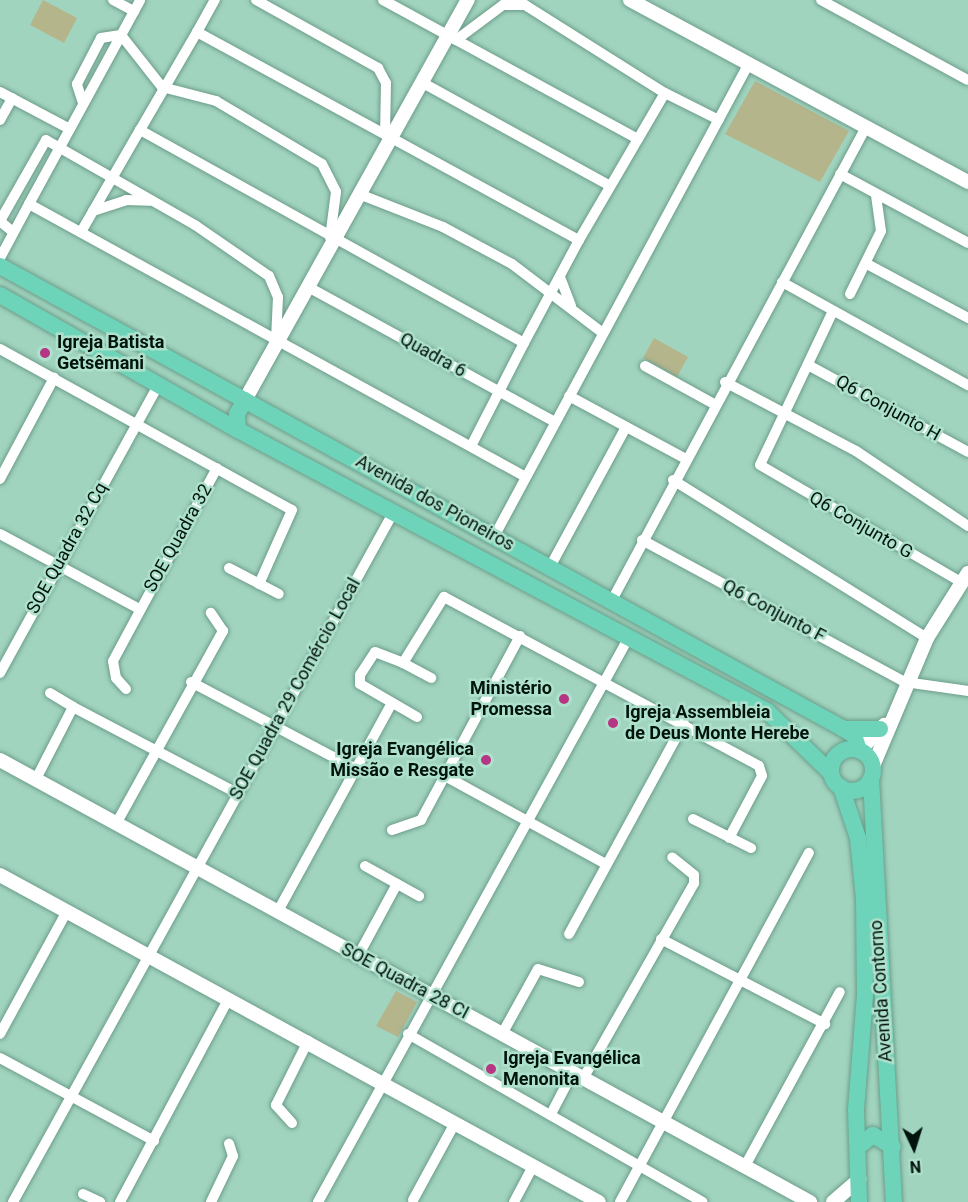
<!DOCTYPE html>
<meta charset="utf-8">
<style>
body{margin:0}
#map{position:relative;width:968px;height:1202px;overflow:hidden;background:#a1d4bf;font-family:Roboto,sans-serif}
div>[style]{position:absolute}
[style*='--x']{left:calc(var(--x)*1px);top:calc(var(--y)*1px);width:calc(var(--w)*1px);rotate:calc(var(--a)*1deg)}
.green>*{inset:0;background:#b5b58c}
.roads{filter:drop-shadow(0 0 2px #6c9d8a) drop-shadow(0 0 2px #6c9d8a)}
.minor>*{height:10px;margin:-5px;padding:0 5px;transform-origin:5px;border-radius:5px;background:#fff}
.tertiary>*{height:14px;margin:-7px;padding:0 7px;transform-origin:7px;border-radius:7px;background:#fff}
.primary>*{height:16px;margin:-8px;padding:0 8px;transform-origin:8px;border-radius:8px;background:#6ed4b9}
.primary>.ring{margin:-8px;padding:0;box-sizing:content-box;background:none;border:16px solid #6ed4b9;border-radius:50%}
.dots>*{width:16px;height:16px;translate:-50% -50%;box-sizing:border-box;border:3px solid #aee1cc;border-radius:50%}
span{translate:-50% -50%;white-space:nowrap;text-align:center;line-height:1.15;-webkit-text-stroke:5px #aee1cc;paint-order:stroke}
.poi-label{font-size:18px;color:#02140e;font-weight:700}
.left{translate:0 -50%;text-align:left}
.right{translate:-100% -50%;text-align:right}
.street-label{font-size:18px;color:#02140e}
.north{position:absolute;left:884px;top:1118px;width:60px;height:60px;-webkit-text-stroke:4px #aee1cc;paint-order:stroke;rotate:176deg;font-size:16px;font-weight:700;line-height:24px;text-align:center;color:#02140e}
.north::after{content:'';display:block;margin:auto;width:21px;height:27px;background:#02140e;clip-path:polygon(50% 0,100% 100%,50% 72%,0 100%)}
</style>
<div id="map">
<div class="green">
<div style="clip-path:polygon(43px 0,77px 18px,64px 43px,30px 25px)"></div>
<div style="clip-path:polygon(755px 81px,849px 131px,820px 182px,725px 134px)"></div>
<div style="clip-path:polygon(654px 338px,688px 357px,677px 377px,643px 358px)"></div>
<div style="clip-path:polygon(396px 991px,417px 1002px,398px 1037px,376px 1026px)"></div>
</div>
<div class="roads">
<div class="minor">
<div style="--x:113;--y:0;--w:24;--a:28"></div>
<div style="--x:256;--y:0;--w:140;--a:29.1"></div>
<div style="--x:378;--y:68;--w:17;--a:62"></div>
<div style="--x:386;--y:83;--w:51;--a:91.1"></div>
<div style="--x:383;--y:0;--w:290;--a:28.6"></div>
<div style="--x:821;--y:0;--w:167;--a:28.6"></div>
<div style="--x:197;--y:32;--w:37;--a:-61"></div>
<div style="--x:456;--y:40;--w:59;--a:-36.7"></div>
<div style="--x:503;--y:5;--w:22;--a:0"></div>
<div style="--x:525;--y:5;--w:165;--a:32.2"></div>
<div style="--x:665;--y:93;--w:60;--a:26.6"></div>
<div style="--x:423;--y:83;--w:213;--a:28.8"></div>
<div style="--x:0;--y:92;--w:79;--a:27.9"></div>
<div style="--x:83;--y:103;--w:20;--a:-108"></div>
<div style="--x:77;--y:84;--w:52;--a:-62.4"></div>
<div style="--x:101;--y:38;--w:20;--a:-9"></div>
<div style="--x:121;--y:35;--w:66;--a:51.7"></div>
<div style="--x:162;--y:87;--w:56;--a:14.5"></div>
<div style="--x:216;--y:101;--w:123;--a:30.7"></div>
<div style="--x:322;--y:164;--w:31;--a:63"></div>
<div style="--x:336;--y:192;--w:46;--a:97.4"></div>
<div style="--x:0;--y:120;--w:25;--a:-61"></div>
<div style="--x:140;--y:130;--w:113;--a:-59.8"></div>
<div style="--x:197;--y:32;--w:435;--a:28.6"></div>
<div style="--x:579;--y:240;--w:117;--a:118.1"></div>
<div style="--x:840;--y:174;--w:145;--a:28.3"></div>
<div style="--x:359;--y:194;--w:90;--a:21.4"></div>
<div style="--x:443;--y:227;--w:78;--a:28.2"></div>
<div style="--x:512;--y:264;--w:114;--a:37.2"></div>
<div style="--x:29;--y:204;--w:232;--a:-61.4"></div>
<div style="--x:93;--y:211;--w:35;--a:-18"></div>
<div style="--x:126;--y:200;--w:24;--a:2"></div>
<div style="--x:13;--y:232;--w:17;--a:-140"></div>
<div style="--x:0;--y:221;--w:93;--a:-60.4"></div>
<div style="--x:46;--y:140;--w:172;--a:29.7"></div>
<div style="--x:195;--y:225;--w:90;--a:34.6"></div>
<div style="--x:269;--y:276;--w:23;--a:67"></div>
<div style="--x:278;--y:297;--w:42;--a:92.7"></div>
<div style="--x:81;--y:232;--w:118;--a:-60"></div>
<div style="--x:140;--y:130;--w:439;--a:29"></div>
<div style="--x:524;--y:343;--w:116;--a:117.2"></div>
<div style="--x:579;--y:240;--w:170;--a:-59.7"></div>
<div style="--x:0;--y:258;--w:61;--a:-61.8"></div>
<div style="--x:29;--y:204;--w:565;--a:28.79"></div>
<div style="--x:867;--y:264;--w:115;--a:28.1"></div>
<div style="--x:560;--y:277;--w:31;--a:69"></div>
<div style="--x:782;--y:282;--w:213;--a:29"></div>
<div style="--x:310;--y:288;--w:279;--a:28.7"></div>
<div style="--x:850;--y:294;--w:70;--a:-63.8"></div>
<div style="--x:881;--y:231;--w:36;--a:-98"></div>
<div style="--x:833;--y:311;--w:170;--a:115.4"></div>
<div style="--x:760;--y:465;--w:235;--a:30.2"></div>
<div style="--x:0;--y:349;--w:333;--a:28.9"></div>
<div style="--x:292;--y:510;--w:81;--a:114"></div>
<div style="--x:808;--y:365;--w:182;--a:28.5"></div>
<div style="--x:645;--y:366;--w:79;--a:28.8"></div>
<div style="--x:725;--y:382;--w:148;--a:27.8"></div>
<div style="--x:856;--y:451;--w:135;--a:33.8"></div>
<div style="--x:569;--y:396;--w:131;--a:28.3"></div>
<div style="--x:0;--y:479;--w:115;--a:-61.9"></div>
<div style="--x:673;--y:480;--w:299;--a:31.9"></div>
<div style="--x:0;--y:534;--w:158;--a:28.3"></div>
<div style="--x:495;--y:535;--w:534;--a:-61.71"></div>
<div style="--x:642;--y:540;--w:299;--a:28.4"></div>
<div style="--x:905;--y:682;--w:64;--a:8.1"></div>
<div style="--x:550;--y:567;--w:159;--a:-61.5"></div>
<div style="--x:229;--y:568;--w:56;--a:27.5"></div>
<div style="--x:611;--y:602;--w:539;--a:-61.77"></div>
<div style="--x:403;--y:663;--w:32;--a:28"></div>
<div style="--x:0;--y:673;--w:328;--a:-61.2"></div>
<div style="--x:191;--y:682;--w:187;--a:27.8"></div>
<div style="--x:126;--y:689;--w:15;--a:-132"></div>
<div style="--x:116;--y:678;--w:17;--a:-100"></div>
<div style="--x:113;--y:661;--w:219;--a:-61.7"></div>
<div style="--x:50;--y:693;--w:27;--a:31"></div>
<div style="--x:417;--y:717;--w:66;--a:-149.9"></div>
<div style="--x:360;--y:684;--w:9;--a:-90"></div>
<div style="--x:360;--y:675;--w:27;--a:-57"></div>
<div style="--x:375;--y:652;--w:30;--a:21"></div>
<div style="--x:403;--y:663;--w:78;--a:-58.2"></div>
<div style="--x:444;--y:597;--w:357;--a:28.2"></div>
<div style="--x:759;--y:766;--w:10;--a:73"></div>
<div style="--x:762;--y:776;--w:70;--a:118"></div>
<div style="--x:445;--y:776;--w:183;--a:28.7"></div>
<div style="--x:36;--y:779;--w:81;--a:-62.8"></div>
<div style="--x:73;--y:707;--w:185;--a:27.7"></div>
<div style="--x:693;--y:819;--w:65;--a:26.6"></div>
<div style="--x:116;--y:824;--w:221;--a:-61"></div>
<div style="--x:223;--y:631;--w:22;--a:-124"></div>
<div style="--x:392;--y:830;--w:31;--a:-19"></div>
<div style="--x:421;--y:820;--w:209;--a:-61.7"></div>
<div style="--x:365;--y:866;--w:62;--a:29.1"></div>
<div style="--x:278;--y:911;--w:237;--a:-61.3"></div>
<div style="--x:569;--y:934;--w:240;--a:-61.4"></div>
<div style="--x:661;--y:939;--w:185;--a:27.4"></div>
<div style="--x:358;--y:956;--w:82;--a:-61.6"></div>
<div style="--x:0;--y:1034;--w:140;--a:-61.4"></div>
<div style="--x:408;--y:1034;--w:339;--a:29.7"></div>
<div style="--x:502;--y:1034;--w:74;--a:-61"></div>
<div style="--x:538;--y:969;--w:43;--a:17.6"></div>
<div style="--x:0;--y:1058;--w:175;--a:28.3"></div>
<div style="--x:584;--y:1077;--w:223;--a:-60.4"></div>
<div style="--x:694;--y:883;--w:8;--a:-90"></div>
<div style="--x:694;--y:875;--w:28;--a:-141"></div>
<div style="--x:551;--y:1114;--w:47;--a:-62.4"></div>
<div style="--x:292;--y:1123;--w:24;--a:-132"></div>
<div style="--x:276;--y:1105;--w:72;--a:-63.4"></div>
<div style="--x:745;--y:1166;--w:198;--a:-61.4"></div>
<div style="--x:83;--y:1194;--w:19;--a:25"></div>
<div style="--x:413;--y:1200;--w:88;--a:-61.4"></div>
<div style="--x:13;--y:1202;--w:787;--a:-61.12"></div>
<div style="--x:120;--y:1202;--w:229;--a:-61.9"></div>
<div style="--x:211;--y:1202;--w:51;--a:-64.4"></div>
<div style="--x:233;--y:1156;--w:13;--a:-108"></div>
<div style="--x:318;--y:1202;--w:645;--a:-61.17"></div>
<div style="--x:514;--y:1202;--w:40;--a:-62"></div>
<div style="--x:620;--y:1202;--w:397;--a:-61.6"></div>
</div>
<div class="tertiary">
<div style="--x:630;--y:0;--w:384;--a:28.3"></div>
<div style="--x:245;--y:400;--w:458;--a:-60.9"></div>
<div style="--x:860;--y:750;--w:35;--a:-46"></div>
<div style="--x:0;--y:760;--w:923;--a:28.62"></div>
<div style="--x:873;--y:766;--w:139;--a:-67.1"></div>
<div style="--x:927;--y:638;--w:77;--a:-57.8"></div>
<div style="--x:0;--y:875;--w:682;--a:28.63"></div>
<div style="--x:833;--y:1202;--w:35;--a:-41"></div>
</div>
<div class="primary">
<div style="--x:0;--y:266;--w:960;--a:28.75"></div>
<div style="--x:842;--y:728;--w:14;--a:30"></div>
<div style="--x:854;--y:735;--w:16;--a:72"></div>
<div style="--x:0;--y:295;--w:274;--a:29.6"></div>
<div style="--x:238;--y:430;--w:599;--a:27.98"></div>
<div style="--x:767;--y:711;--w:89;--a:44.1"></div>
<div style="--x:238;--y:430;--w:16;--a:-94"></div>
<div style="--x:237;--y:414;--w:16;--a:-60"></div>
<div style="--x:846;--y:729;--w:34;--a:0"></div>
<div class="ring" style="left:831px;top:749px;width:26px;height:26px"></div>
<div style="--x:871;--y:779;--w:424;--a:86.9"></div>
<div style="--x:841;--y:787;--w:54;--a:71.6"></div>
<div style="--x:858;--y:838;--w:61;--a:84.4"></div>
<div style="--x:864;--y:899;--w:96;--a:89.4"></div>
<div style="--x:865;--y:995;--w:115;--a:94.5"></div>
<div style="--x:856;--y:1110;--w:92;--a:88.1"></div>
<div style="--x:858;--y:1147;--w:19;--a:-39"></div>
<div style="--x:873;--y:1135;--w:23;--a:31"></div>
</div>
</div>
<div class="dots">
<div style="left:45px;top:353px;background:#b53682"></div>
<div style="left:564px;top:699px;background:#b53682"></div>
<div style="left:613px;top:723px;background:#b53682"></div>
<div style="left:486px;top:760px;background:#b53682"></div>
<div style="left:491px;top:1069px;background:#b53682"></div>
</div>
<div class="poi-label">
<span class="left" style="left:57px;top:353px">Igreja Batista<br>Getsêmani</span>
<span class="right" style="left:552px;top:699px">Ministério<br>Promessa</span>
<span class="left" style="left:625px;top:723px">Igreja Assembleia<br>de Deus Monte Herebe</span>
<span class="right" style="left:474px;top:760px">Igreja Evangélica<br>Missão e Resgate</span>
<span class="left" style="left:503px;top:1069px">Igreja Evangélica<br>Menonita</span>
</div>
<div class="street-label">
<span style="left:433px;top:355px;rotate:29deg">Quadra 6</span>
<span style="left:888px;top:408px;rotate:29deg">Q6 Conjunto H</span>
<span style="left:435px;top:503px;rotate:29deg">Avenida dos Pioneiros</span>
<span style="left:861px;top:525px;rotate:30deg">Q6 Conjunto G</span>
<span style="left:178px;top:538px;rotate:-61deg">SOE Quadra 32</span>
<span style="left:67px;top:548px;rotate:-61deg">SOE Quadra 32 Cq</span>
<span style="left:774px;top:611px;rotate:28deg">Q6 Conjunto F</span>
<span style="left:295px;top:689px;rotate:-61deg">SOE Quadra 29 Comércio Local</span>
<span style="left:405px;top:981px;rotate:28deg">SOE Quadra 28 CI</span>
<span style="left:881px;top:991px;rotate:-94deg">Avenida Contorno</span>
</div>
<div class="north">N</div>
</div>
